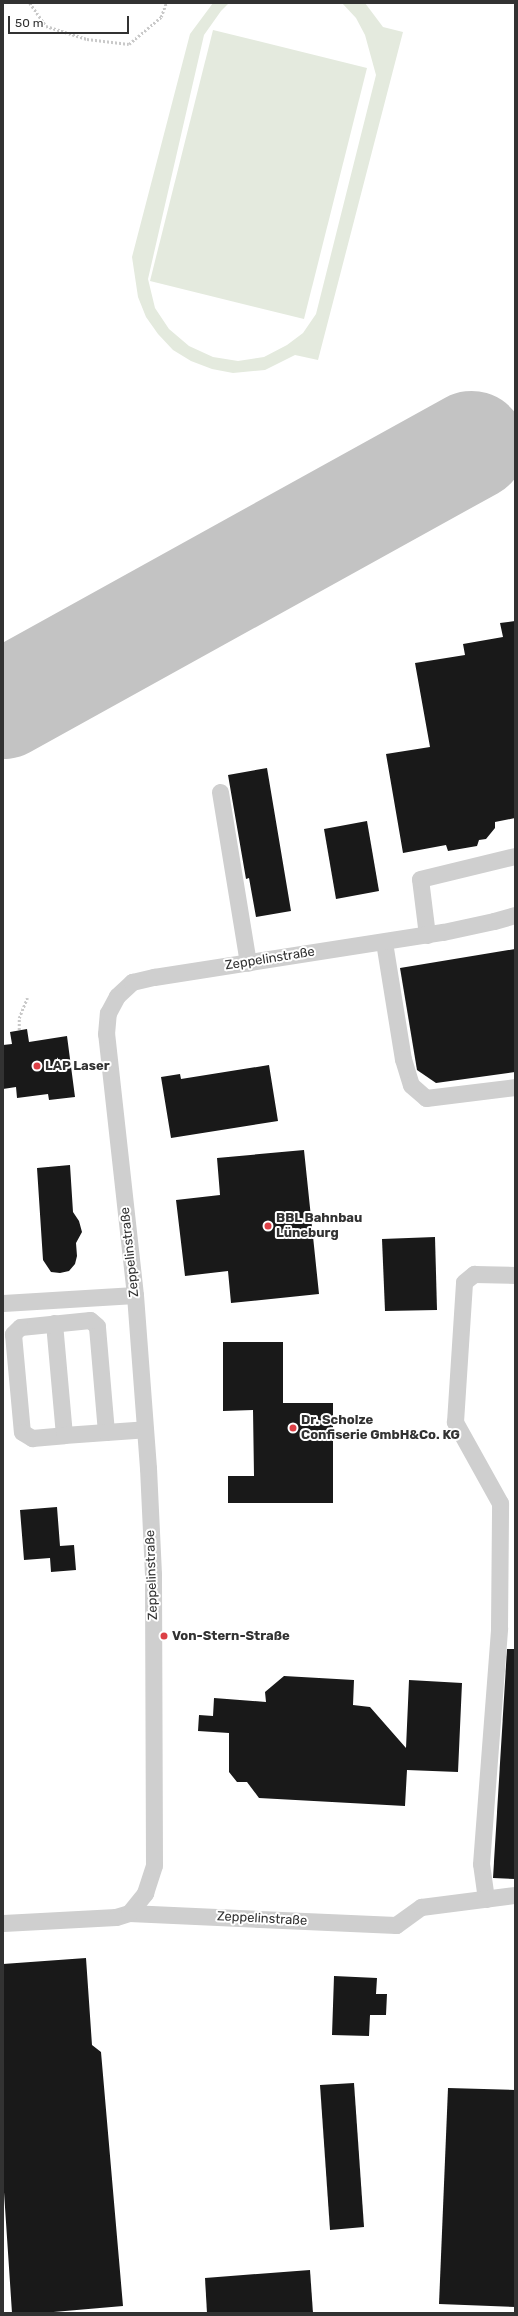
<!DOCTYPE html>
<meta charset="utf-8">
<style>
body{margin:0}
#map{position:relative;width:518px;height:2316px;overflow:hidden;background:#fff;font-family:Rubik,sans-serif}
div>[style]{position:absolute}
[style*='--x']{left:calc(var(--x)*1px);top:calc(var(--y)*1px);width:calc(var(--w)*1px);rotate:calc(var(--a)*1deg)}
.green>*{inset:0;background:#e4eade}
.runway>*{height:109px;margin:-54.5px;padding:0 54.5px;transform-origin:54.5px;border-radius:54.5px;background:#c3c3c3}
.building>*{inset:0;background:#191919}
.path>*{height:2.5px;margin-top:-1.25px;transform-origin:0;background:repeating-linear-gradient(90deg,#c9c9c9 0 2px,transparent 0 4px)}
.minor>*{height:17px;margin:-8.5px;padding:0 8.5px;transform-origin:8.5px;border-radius:8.5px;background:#cfcfcf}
.dots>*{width:11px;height:11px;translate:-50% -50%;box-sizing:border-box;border:2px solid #fff;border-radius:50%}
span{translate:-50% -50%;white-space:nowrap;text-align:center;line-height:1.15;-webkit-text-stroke:4px #fff;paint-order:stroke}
.street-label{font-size:13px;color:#323232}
.poi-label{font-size:13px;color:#323232;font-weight:700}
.left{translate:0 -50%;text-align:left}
.frame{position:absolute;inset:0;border:4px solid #323232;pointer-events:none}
.scale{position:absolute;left:8px;top:16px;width:121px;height:18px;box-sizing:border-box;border:2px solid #323232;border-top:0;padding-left:5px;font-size:12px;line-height:14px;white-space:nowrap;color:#323232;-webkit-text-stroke:3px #fff;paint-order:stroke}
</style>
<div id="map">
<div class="green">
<div style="clip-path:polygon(213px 3px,229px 3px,221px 11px,204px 35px,148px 279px,155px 308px,169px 329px,189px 346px,213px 357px,238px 361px,264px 357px,287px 345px,303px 333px,316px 314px,376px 75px,365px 35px,356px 18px,342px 3px,365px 3px,383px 27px,403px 32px,318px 360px,295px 355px,265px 370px,233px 373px,212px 369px,191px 361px,173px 350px,158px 334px,146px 317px,138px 297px,132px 257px,190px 34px)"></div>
<div style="clip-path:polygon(213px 30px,367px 68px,304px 319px,150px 281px)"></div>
</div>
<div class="runway">
<div style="--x:3;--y:704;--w:535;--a:-28.96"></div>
</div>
<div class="building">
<div style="clip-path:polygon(515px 621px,515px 818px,495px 822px,495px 828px,486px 839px,479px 840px,477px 846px,448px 851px,446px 845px,403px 853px,386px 754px,430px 747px,415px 663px,465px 655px,463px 644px,503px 637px,500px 623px)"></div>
<div style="clip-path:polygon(267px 768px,291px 911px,256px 917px,249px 878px,246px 879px,228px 775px)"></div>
<div style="clip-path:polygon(367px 821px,379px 891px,336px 899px,324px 829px)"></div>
<div style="clip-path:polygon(515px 949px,515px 1072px,436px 1083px,417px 1070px,400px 968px)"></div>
<div style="clip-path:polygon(27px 1029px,29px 1042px,67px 1036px,75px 1097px,49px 1100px,48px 1094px,17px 1098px,16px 1087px,3px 1089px,3px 1045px,12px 1044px,10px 1032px)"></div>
<div style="clip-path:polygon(269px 1065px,278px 1121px,171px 1138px,161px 1077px,180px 1074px,181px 1079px)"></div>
<div style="clip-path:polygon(304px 1150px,319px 1294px,231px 1303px,228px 1271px,185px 1276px,176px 1200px,220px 1195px,217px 1158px)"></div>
<div style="clip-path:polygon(70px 1165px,73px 1212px,79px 1221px,82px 1232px,76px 1243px,77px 1256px,75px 1264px,69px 1271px,60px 1273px,51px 1272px,43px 1260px,37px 1168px)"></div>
<div style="clip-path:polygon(435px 1237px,437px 1310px,385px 1311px,382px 1239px)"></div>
<div style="clip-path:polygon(223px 1342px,283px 1342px,283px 1403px,333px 1403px,333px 1503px,228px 1503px,228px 1476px,254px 1476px,253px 1410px,223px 1411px)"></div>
<div style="clip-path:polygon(57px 1507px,60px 1546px,74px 1545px,76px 1570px,51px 1572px,50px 1558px,24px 1560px,20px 1510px)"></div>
<div style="clip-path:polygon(507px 1649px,515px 1649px,515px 1879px,493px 1878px)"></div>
<div style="clip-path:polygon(284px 1676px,354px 1680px,353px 1705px,370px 1707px,406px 1748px,409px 1680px,462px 1683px,458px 1772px,407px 1770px,405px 1806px,259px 1798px,247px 1782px,237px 1782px,229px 1772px,229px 1733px,198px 1731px,199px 1715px,213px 1716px,214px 1698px,266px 1702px,265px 1692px)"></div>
<div style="clip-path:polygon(86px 1958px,92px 2045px,101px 2052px,123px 2306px,42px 2313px,12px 2313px,3px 2177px,3px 1964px)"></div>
<div style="clip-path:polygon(334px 1976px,377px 1978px,376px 1994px,387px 1994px,386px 2015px,370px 2015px,369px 2036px,332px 2035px)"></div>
<div style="clip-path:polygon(354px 2083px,364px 2227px,330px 2230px,320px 2085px)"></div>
<div style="clip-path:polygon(448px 2088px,515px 2090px,515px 2307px,439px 2304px)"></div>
<div style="clip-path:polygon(310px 2270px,313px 2313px,207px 2313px,205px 2278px)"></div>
</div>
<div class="path">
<div style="--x:30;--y:3;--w:28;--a:55"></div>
<div style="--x:46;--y:26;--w:43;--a:17.6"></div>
<div style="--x:87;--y:39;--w:42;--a:6.8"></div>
<div style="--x:129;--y:44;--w:42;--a:-40.2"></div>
<div style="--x:161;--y:17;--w:15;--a:-70"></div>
<div style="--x:19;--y:1030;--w:12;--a:-90"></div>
<div style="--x:19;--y:1018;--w:22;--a:-68"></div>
</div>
<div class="minor">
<div style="--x:220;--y:792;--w:173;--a:80.7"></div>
<div style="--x:427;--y:935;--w:56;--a:-97.1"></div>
<div style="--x:420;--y:879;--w:98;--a:-13.6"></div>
<div style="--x:384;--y:942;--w:119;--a:80.8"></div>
<div style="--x:403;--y:1059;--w:27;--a:73"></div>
<div style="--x:411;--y:1085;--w:20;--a:41"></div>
<div style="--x:426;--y:1098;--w:90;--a:-7"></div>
<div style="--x:3;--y:1303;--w:132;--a:-3.5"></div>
<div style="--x:54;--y:1323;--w:112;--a:84.9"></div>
<div style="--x:106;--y:1432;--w:106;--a:-94.9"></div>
<div style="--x:97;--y:1326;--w:9;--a:-139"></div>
<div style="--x:90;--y:1320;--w:70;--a:174.3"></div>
<div style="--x:20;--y:1327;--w:10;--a:135"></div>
<div style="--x:13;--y:1334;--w:98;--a:84.8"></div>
<div style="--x:22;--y:1432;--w:12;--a:31"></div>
<div style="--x:32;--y:1438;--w:32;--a:-5"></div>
<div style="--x:64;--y:1435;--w:42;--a:-4.1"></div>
<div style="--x:106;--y:1432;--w:39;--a:-4"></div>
<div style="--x:486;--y:1899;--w:35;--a:-98"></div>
<div style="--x:481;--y:1864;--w:237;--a:-85.6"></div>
<div style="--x:499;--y:1628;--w:125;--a:-89.5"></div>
<div style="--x:500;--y:1503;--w:93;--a:-119.1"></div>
<div style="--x:455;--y:1422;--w:140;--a:-86.3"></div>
<div style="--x:464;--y:1282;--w:13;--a:-39"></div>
<div style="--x:474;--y:1274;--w:41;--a:1.4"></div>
<div style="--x:129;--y:1913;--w:267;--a:2.6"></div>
<div style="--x:396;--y:1925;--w:31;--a:-36"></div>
<div style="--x:421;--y:1907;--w:95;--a:-7.3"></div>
<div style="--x:3;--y:1923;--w:113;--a:-3"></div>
<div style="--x:116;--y:1917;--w:14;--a:-17"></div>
<div style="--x:129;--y:1913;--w:26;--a:-51"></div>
<div style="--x:145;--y:1893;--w:29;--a:-72"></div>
<div style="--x:154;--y:1865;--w:291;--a:-90.2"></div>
<div style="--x:153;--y:1574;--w:106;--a:-92.7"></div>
<div style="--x:148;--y:1468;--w:173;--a:-94.3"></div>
<div style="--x:135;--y:1295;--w:263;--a:-96.3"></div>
<div style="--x:106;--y:1034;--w:21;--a:-85"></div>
<div style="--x:108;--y:1013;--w:19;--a:-62"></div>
<div style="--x:117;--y:996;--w:21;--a:-43"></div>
<div style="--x:132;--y:982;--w:23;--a:-13"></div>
<div style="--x:154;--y:977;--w:292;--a:-8.9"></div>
<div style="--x:443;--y:932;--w:52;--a:-12.2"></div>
<div style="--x:494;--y:921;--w:22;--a:-16"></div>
</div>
<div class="dots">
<div style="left:37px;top:1066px;background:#dc4046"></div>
<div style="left:268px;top:1226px;background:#dc4046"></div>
<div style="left:293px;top:1428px;background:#dc4046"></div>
<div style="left:164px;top:1636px;background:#dc4046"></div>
</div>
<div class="street-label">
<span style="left:270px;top:959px;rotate:-9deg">Zeppelinstraße</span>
<span style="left:130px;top:1252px;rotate:-96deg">Zeppelinstraße</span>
<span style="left:152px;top:1575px;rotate:-92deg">Zeppelinstraße</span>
<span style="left:262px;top:1919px;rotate:3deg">Zeppelinstraße</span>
</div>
<div class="poi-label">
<span class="left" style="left:45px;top:1066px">LAP Laser</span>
<span class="left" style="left:276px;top:1226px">BBL Bahnbau<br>Lüneburg</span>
<span class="left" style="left:301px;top:1428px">Dr. Scholze<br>Confiserie GmbH&amp;Co. KG</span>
<span class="left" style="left:172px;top:1636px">Von-Stern-Straße</span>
</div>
<div class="frame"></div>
<div class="scale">50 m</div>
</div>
